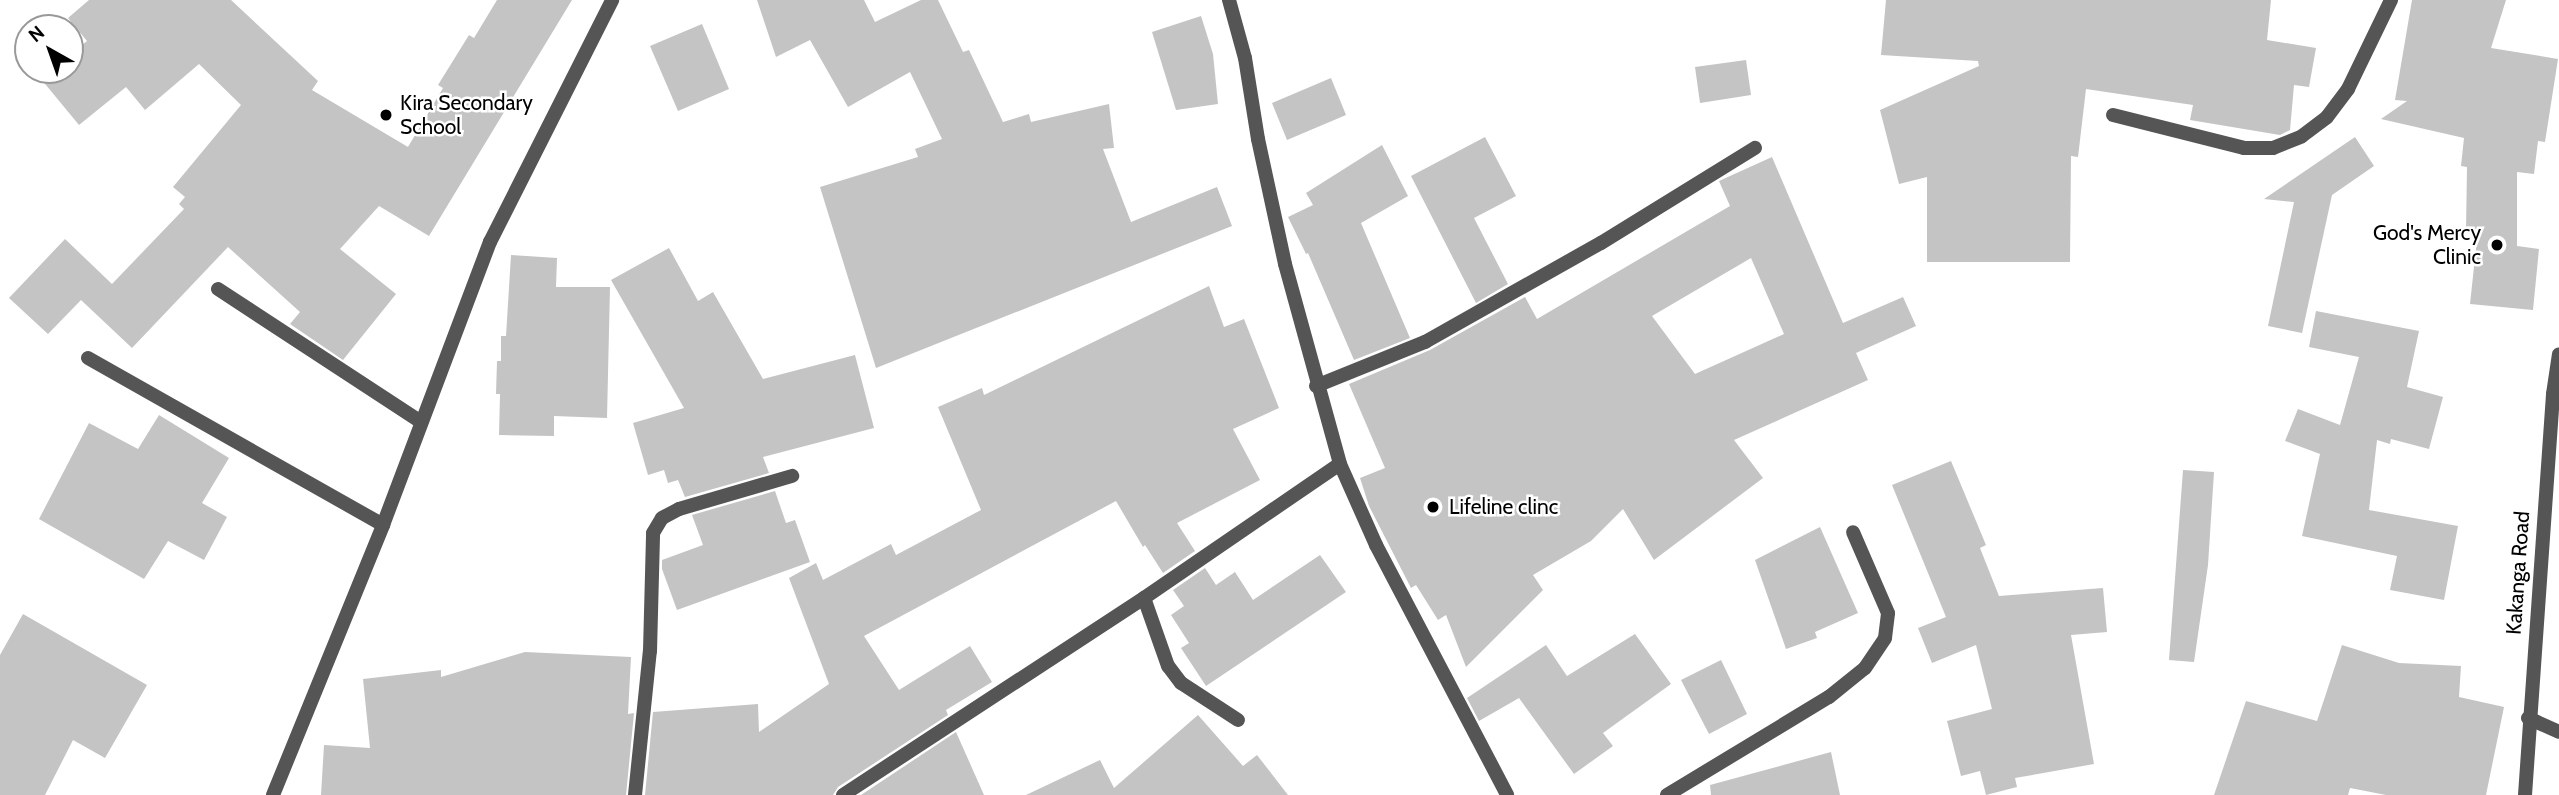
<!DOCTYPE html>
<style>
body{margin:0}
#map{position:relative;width:2559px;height:795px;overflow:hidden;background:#fff;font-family:Cabin,sans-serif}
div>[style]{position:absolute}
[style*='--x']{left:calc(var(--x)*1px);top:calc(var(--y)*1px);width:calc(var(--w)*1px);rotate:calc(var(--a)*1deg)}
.building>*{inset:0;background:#c4c4c4}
.lane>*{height:14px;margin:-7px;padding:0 7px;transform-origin:7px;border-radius:7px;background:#555}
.street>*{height:14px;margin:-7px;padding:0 7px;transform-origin:7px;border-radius:7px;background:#555}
.dots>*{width:19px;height:19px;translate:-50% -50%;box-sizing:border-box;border:4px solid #fff;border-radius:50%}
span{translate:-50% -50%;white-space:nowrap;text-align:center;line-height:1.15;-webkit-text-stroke:5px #fff;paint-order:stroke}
.poi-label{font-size:21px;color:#000}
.left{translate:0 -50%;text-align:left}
.right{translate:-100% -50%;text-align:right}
.street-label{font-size:21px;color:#000}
.north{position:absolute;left:14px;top:14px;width:70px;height:70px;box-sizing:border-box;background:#fff;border:2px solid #999;border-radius:50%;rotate:320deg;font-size:19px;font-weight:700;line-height:28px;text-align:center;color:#000}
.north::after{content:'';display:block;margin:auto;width:24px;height:32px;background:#000;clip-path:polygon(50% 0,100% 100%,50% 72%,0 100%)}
</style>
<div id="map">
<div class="building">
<div style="clip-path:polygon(89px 0,231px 0,318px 81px,312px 90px,408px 147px,443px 88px,438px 85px,469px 35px,474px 38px,497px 0,572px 0,429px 236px,379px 206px,340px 249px,396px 294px,343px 360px,290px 324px,300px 312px,228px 247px,132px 348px,81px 300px,48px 334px,9px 298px,65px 239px,112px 284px,184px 209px,179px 204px,185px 197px,173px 187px,241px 105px,199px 64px,145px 110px,126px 87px,79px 125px,41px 79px,52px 70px,70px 70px,70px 55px,87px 41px,68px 18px)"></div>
<div style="clip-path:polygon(757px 0,864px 0,875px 22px,921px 0,938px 0,963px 52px,969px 50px,1003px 122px,1029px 114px,1031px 122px,1109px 104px,1114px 148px,1103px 149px,1131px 222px,1217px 187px,1232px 226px,876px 368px,820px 187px,918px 157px,915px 149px,942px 139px,910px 72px,848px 107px,810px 40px,776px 57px)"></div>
<div style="clip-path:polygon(1886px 0,2271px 0,2267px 40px,2316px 48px,2309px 87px,2294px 85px,2290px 130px,2280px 135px,2190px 120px,2193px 105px,2086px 89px,2078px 157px,2071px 156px,2070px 262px,1927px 262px,1927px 177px,1899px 184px,1880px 110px,1979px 66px,1978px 61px,1881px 55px)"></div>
<div style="clip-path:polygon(2412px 0,2506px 0,2491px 48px,2558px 59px,2545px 142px,2538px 141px,2534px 174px,2517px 172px,2517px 246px,2539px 249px,2533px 310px,2470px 304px,2478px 230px,2466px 230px,2467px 167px,2461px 166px,2464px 138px,2381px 119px,2407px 101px,2395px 100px)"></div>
<div style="clip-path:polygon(1201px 16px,1213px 54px,1218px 104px,1176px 110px,1152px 32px)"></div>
<div style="clip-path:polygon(702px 24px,729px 89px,678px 111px,650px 46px)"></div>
<div style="clip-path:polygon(1746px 60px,1751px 95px,1700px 103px,1695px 67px)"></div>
<div style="clip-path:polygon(1331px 78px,1346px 115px,1287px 140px,1272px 103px)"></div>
<div style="clip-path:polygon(1485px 137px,1516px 196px,1474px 218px,1508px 284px,1476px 303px,1411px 176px)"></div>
<div style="clip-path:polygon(2355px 137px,2374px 166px,2332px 195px,2302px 333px,2268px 326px,2294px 202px,2264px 199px)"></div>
<div style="clip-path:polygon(1382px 145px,1408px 196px,1361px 223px,1410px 338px,1354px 360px,1308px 253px,1306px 254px,1288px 217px,1313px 205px,1306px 193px)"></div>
<div style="clip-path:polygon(evenodd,1772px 157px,1843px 323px,1903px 297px,1916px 326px,1856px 353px,1868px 380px,1734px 440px,1763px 478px,1654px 560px,1623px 509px,1591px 541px,1533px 575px,1543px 590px,1466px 667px,1446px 615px,1438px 620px,1416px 585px,1411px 588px,1369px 506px,1360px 478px,1385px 468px,1349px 384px,1430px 350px,1525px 297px,1537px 319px,1730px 206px,1719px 181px,1772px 157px,1751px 258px,1784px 334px,1695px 374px,1652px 316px,1751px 258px)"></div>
<div style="clip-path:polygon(669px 248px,698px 301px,713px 292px,763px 379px,855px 355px,874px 428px,763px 457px,769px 473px,685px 497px,678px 480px,668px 483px,664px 470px,648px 475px,633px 423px,684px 408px,611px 280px)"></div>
<div style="clip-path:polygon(511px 255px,557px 258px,556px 287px,610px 287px,607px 418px,554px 416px,554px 436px,499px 435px,500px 394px,496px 394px,497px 361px,501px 361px,501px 336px,506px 336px)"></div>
<div style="clip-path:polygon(1209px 286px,1224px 327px,1244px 319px,1279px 408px,1233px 429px,1260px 480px,1177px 523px,1195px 551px,1163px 573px,1145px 545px,1143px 547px,1116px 501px,864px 636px,899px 690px,970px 646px,992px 682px,946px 710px,948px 715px,838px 787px,833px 795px,645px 795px,653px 712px,758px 704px,759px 732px,829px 684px,789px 578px,816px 563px,823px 580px,891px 544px,896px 555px,981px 510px,938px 407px,982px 388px,984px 395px)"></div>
<div style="clip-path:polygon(2316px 311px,2419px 331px,2407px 387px,2443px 397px,2429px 449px,2391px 439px,2390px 444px,2377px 440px,2369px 510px,2458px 526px,2444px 600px,2390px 590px,2397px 556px,2302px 536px,2320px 454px,2285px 441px,2298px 409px,2340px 425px,2359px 357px,2309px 347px)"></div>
<div style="clip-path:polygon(159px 415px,229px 458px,202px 503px,227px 517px,204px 560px,168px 541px,144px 579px,39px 519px,89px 423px,138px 449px)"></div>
<div style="clip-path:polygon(1951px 461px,1986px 545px,1980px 548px,1999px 596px,2103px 588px,2107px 632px,2071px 635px,2094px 764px,2015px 778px,2017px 787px,1986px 795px,1980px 771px,1961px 776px,1947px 721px,1992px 709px,1976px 645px,1932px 663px,1918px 628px,1946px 617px,1892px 485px)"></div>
<div style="clip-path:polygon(2183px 470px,2214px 472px,2208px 565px,2194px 662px,2169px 660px)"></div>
<div style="clip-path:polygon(775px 491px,786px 523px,795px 520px,810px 562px,677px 610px,662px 569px,662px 560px,703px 545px,692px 515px)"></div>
<div style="clip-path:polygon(1820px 527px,1858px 613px,1815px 632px,1817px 638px,1786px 649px,1755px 560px)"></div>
<div style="clip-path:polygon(1320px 555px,1346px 592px,1206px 686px,1181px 648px,1189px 643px,1171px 615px,1184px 606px,1173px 590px,1205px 568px,1216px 585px,1235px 572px,1253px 600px)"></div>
<div style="clip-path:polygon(23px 614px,147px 685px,105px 758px,73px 740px,45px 795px,0 795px,0 655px)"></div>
<div style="clip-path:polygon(1635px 634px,1671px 684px,1603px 733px,1613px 746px,1574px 774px,1519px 698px,1479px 721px,1467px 698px,1546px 645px,1567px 676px)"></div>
<div style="clip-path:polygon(2342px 645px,2399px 663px,2461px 666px,2459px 697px,2504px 707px,2486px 795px,2386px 795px,2350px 788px,2348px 795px,2214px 795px,2246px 701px,2317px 721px)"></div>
<div style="clip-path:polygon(525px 652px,631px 657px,628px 714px,634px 713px,626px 795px,321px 795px,324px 745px,370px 748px,363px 679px,441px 670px,441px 677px)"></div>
<div style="clip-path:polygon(1721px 660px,1747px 714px,1709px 734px,1681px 680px)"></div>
<div style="clip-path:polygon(1198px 715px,1243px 766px,1257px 755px,1288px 795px,1026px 795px,1100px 760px,1114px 788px)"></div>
<div style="clip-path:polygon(956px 732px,984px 795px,861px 795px)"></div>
<div style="clip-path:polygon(1831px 752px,1840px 795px,1711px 795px,1710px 785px)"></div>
</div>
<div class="lane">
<div style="--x:218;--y:289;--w:243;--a:33.2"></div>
<div style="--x:843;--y:795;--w:360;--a:-33.2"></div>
</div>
<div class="street">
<div style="--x:1229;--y:0;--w:60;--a:74.6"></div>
<div style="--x:1245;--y:58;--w:82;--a:80.9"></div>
<div style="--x:1258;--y:139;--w:128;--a:77.8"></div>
<div style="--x:1285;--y:264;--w:207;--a:74.6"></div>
<div style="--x:1340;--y:464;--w:89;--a:66"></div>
<div style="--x:1376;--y:545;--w:282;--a:62.3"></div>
<div style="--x:2113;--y:115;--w:135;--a:14.1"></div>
<div style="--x:2244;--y:148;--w:29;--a:0"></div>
<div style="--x:2273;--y:148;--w:31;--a:-22"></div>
<div style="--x:2302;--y:136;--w:31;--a:-37"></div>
<div style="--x:2327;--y:117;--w:35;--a:-53"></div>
<div style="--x:2348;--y:89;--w:99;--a:-64.2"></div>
<div style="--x:88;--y:358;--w:339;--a:29.5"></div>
<div style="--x:1316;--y:386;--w:118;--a:-22"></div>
<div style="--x:1425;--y:342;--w:202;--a:-29.4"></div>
<div style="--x:1601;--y:243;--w:181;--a:-31.7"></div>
<div style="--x:2528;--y:718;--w:34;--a:24"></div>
<div style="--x:1238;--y:720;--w:68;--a:-147"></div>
<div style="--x:1181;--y:683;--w:21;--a:-127"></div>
<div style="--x:1168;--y:666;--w:72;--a:-109.4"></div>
<div style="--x:1144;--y:598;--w:237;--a:-34.4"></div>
<div style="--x:273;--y:795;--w:292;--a:-67.8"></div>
<div style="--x:383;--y:525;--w:303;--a:-69.3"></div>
<div style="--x:490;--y:242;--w:271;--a:-63.2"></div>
<div style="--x:635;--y:795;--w:145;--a:-84.1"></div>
<div style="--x:650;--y:651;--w:118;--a:-88.5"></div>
<div style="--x:653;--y:533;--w:17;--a:-59"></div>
<div style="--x:662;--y:518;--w:19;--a:-28"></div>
<div style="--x:679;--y:509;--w:118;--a:-16.3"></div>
<div style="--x:1667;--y:795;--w:189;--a:-31.2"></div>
<div style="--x:1829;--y:697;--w:46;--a:-38.9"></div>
<div style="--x:1865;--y:668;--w:36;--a:-56"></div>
<div style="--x:1885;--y:638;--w:25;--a:-83"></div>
<div style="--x:1888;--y:613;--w:88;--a:-113.4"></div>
<div style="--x:2525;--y:795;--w:402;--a:-86"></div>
<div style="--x:2553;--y:394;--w:40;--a:-81.5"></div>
</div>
<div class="dots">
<div style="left:386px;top:115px;background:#000"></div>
<div style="left:2497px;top:245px;background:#000"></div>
<div style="left:1433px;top:507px;background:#000"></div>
</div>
<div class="poi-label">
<span class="left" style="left:400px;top:115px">Kira Secondary<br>School</span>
<span class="right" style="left:2481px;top:245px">God's Mercy<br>Clinic</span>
<span class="left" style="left:1449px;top:507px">Lifeline clinc</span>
</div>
<div class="street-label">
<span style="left:2518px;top:573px;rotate:-86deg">Kakanga Road</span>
</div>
<div class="north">N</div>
</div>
